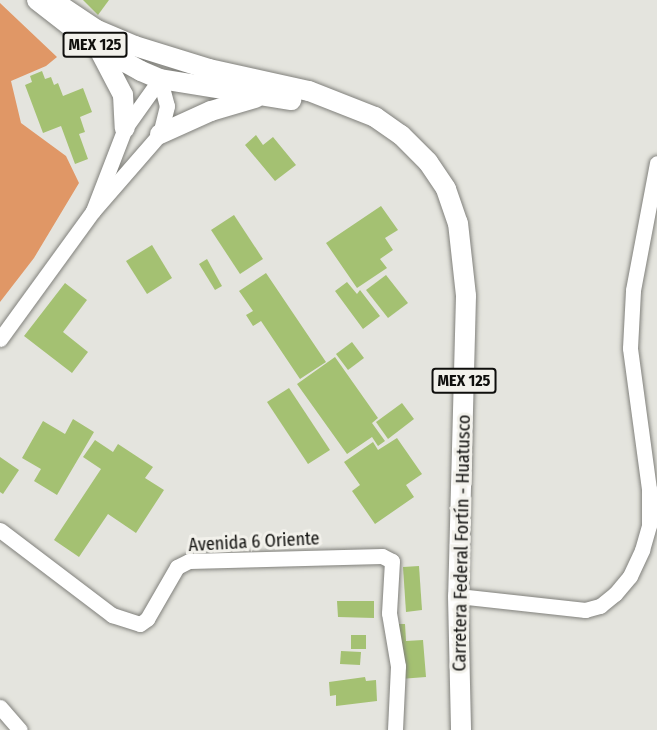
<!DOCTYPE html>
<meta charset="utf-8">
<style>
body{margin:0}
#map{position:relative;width:657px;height:730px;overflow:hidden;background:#e4e4de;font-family:"Fira Sans Condensed",sans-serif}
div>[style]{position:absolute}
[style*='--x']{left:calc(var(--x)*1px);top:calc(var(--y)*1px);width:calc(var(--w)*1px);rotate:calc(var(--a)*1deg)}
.forest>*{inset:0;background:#e09766}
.building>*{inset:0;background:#a4c172}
.roads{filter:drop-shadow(0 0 2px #80807b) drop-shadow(0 0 2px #80807b)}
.minor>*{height:15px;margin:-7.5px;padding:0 7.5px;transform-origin:7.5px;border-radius:7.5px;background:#fff}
.major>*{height:20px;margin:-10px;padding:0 10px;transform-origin:10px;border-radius:10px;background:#fff}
span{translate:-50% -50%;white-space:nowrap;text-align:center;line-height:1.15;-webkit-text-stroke:6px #f2f1eb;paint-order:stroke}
.shield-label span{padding:2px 4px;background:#f2f1eb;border:2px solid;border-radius:4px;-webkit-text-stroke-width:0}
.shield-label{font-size:16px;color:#0f0f0d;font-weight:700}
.street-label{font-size:18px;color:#0f0f0d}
</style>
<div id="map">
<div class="forest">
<div style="clip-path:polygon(0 3px,57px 57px,46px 66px,11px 81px,21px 123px,66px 156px,79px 183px,34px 258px,0 302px)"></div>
</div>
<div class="building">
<div style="clip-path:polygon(83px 0,109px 0,98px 15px)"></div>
<div style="clip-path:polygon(42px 71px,45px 79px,51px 77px,54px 85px,58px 83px,63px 96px,83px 88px,92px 112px,80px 117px,85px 132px,79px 134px,88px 159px,75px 164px,61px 126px,43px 133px,25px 85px,32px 82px,30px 76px)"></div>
<div style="clip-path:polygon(256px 135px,263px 145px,273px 137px,296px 165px,275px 181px,245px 145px)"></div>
<div style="clip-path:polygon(381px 206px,398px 230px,385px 238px,393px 250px,380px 259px,387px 268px,357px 288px,326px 243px)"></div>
<div style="clip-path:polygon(234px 215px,263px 259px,240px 274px,211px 230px)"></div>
<div style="clip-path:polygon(152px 245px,172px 278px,147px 294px,126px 261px)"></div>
<div style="clip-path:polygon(207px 259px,222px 286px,215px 290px,199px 264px)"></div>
<div style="clip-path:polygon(266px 273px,326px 362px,300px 379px,261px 321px,253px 326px,246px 315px,253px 311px,239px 291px)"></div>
<div style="clip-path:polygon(386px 275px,408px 303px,388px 318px,366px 290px)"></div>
<div style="clip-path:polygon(347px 282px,357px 294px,360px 290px,380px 316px,363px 329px,335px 291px)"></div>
<div style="clip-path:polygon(65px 283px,87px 300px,63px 332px,88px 352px,72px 373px,24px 336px)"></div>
<div style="clip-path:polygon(352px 342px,364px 358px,348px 370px,336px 354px)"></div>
<div style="clip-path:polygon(335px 357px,378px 418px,372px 423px,385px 441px,378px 446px,372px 437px,347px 454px,297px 384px)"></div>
<div style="clip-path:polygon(289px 388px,330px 450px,308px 464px,267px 402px)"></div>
<div style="clip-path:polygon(402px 403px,414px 419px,388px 439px,376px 422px)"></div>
<div style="clip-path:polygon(73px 419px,94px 432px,57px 495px,34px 481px,41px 469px,22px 458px,43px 421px,65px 434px)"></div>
<div style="clip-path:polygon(397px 438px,422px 474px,406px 485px,414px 497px,375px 524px,352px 491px,360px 485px,344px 462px,373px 442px,378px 450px)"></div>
<div style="clip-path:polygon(95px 440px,113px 452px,118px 444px,153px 467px,145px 478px,164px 490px,136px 533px,108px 514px,79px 557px,54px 540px,101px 469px,83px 457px)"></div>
<div style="clip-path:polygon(0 457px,19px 470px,3px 494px,0 492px)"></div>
<div style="clip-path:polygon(419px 566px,422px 610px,406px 612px,403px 567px)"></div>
<div style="clip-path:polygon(337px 601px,374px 601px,374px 618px,338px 617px)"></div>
<div style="clip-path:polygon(395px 624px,405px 624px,406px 641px,423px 640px,426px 677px,400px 679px)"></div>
<div style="clip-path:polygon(351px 635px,366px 635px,366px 649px,351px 649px)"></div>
<div style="clip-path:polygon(341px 651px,361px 652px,360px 665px,340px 664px)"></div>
<div style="clip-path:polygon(365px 677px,366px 681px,376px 680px,377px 701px,336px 706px,336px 695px,330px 696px,329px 682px)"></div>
</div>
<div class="roads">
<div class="minor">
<div style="--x:0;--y:339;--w:158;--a:-54"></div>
<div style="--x:93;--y:211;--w:102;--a:-49"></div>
<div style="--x:160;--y:134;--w:29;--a:-76"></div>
<div style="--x:167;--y:106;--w:28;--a:-105"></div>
<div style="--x:160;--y:79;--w:60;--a:125.5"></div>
<div style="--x:125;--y:128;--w:89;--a:111.1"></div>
<div style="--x:0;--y:530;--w:141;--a:37.2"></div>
<div style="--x:112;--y:615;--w:29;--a:18"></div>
<div style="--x:140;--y:624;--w:9;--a:-36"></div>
<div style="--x:147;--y:619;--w:60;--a:-60"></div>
<div style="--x:177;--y:567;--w:13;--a:-27"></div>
<div style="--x:189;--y:561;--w:193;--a:-1.5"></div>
<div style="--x:382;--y:556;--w:11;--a:27"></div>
<div style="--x:392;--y:561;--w:52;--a:93.3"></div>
<div style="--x:389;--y:613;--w:54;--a:80.4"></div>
<div style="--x:398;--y:666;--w:64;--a:92.7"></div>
<div style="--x:458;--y:596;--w:128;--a:6.3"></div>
<div style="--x:585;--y:610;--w:16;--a:-15"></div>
<div style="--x:600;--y:606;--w:19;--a:-39"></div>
<div style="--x:615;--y:594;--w:23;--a:-50"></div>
<div style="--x:630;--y:576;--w:29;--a:-65"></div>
<div style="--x:642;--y:550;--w:26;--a:-74"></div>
<div style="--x:649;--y:525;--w:36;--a:-90"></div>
<div style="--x:649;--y:489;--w:142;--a:-97.7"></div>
<div style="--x:630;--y:348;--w:58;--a:-87"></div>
<div style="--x:633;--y:290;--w:129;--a:-79.3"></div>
<div style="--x:0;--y:707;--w:30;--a:49"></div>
</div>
<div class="major">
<div style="--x:37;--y:0;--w:75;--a:37.9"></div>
<div style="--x:96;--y:46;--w:51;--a:29.1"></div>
<div style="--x:141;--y:71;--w:21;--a:23"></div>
<div style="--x:160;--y:79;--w:133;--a:9.1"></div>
<div style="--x:52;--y:0;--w:54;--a:33.7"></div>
<div style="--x:97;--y:30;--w:41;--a:22.8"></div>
<div style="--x:135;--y:46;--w:77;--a:17.3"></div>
<div style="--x:209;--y:69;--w:102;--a:12.4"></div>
<div style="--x:309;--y:91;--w:71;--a:21.5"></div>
<div style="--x:375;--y:117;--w:32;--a:35"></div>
<div style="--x:401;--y:135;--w:38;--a:45"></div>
<div style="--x:428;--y:162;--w:32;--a:56"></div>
<div style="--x:446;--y:189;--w:36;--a:71"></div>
<div style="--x:458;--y:223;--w:73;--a:83.7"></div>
<div style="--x:466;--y:296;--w:300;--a:91.5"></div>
<div style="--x:458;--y:596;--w:134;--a:88.7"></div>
<div style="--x:100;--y:51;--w:50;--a:62.4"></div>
<div style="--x:123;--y:95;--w:33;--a:87"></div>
<div style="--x:160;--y:134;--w:56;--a:-24.3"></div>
<div style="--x:211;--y:111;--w:46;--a:-16.5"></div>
</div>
</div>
<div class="shield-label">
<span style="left:95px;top:45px">MEX 125</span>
<span style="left:464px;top:381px">MEX 125</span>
</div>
<div class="street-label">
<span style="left:254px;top:542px;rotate:-3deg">Avenida 6 Oriente</span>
<span style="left:462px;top:543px;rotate:-89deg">Carretera Federal Fortín - Huatusco</span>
</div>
</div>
